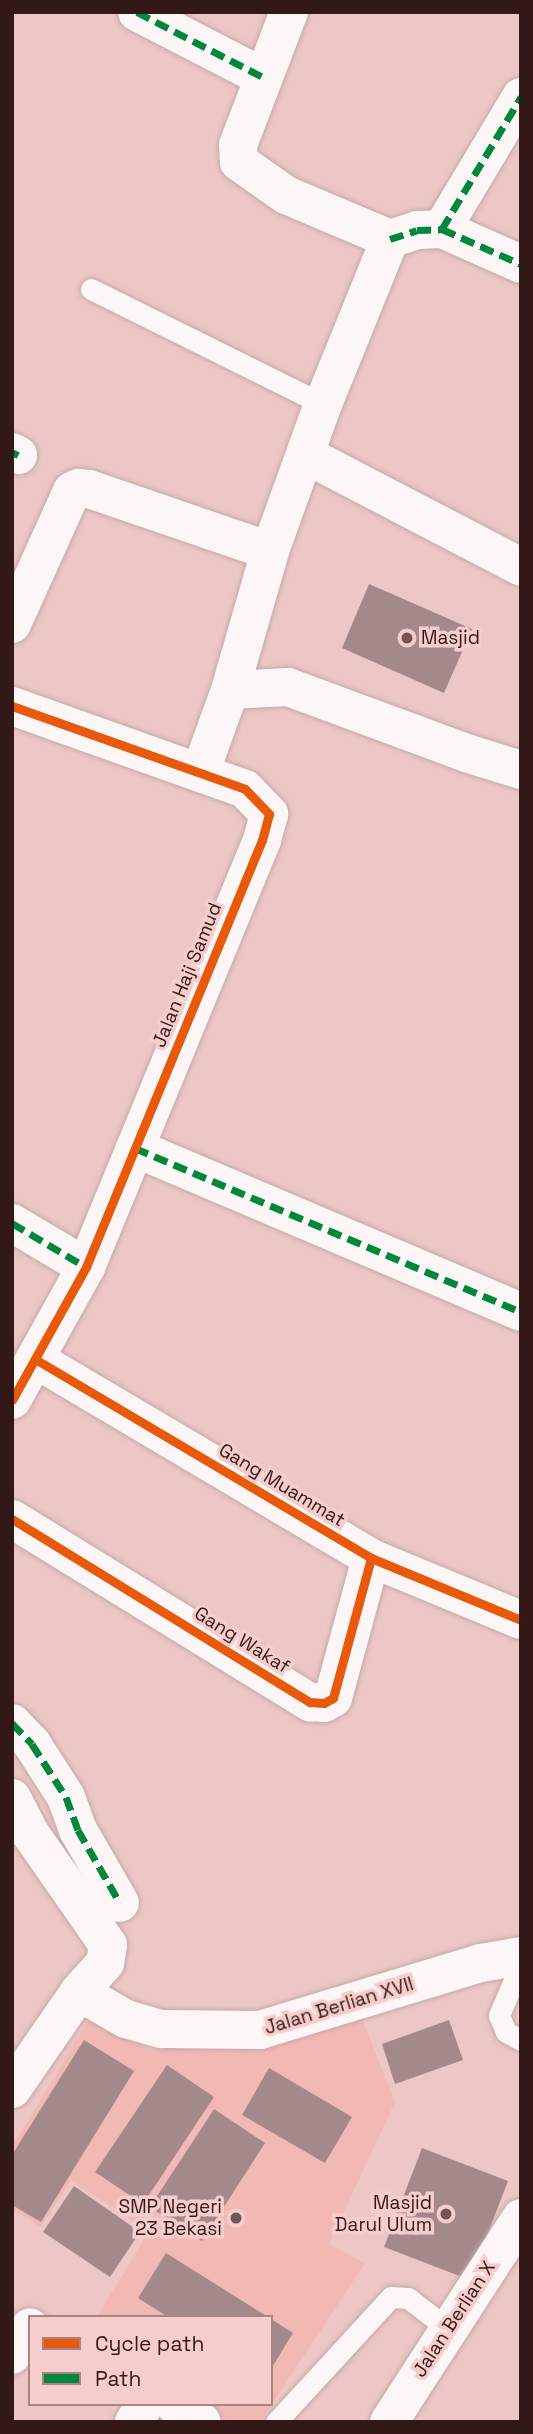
<!DOCTYPE html>
<style>
body{margin:0}
#map{position:relative;width:533px;height:2434px;overflow:hidden;background:#ecc7c5;font-family:"Space Grotesk",sans-serif}
div>[style]{position:absolute}
[style*='--x']{left:calc(var(--x)*1px);top:calc(var(--y)*1px);width:calc(var(--w)*1px);rotate:calc(var(--a)*1deg)}
.built>*{inset:0;background:#f2b8b4}
.building>*{inset:0;background:#a4898b}
.roads{filter:drop-shadow(0 0 2px #c5a9a7) drop-shadow(0 0 2px #c5a9a7)}
.service>*{height:21px;margin:-10.5px;padding:0 10.5px;transform-origin:10.5px;border-radius:10.5px;background:#fcf7f6}
.minor>*{height:38px;margin:-19px;padding:0 19px;transform-origin:19px;border-radius:19px;background:#fcf7f6}
.quiet>*{height:7px;margin-top:-3.5px;transform-origin:0;background:repeating-linear-gradient(90deg,#00873e 0 14px,transparent 0 21px)}
.cycleway>*{height:9px;margin:-4.5px;padding:0 4.5px;transform-origin:4.5px;border-radius:4.5px;background:#e8590c}
.dots>*{width:19px;height:19px;translate:-50% -50%;box-sizing:border-box;border:4px solid #f7cdcb;border-radius:50%}
span{translate:-50% -50%;white-space:nowrap;text-align:center;line-height:1.15;-webkit-text-stroke:7px #f7cdcb;paint-order:stroke}
.poi-label{font-size:19px;color:#321918}
.left{translate:0 -50%;text-align:left}
.right{translate:-100% -50%;text-align:right}
.street-label{font-size:19px;color:#321918}
.frame{position:absolute;inset:0;border:14px solid #321918;pointer-events:none}
.legend{position:absolute;left:28px;top:2315px;width:245px;height:91px;box-sizing:border-box;background:#f7cdcb;border:2px solid #a88583;margin:0;padding:9px 12px;list-style:none;font-size:21px;color:#321918}
.legend li{display:flex;align-items:center;gap:14px;height:35px}
.legend b{width:35px;border:2px solid #a88583}
</style>
<div id="map">
<div class="built">
<div style="clip-path:polygon(361px 2016px,395px 2102px,329px 2244px,365px 2263px,260px 2422px,230px 2422px,202px 2404px,271px 2404px,271px 2317px,97px 2317px,149px 2231px,71px 2180px,41px 2227px,12px 2209px,12px 2147px,90px 2018px,151px 2051px)"></div>
</div>
<div class="building">
<div style="clip-path:polygon(369px 584px,472px 629px,444px 693px,342px 648px)"></div>
<div style="clip-path:polygon(449px 2020px,463px 2060px,395px 2084px,382px 2044px)"></div>
<div style="clip-path:polygon(84px 2040px,134px 2071px,41px 2222px,12px 2205px,12px 2155px)"></div>
<div style="clip-path:polygon(167px 2065px,214px 2097px,143px 2204px,95px 2172px)"></div>
<div style="clip-path:polygon(269px 2068px,352px 2117px,325px 2163px,242px 2115px)"></div>
<div style="clip-path:polygon(214px 2109px,265px 2143px,202px 2241px,150px 2207px)"></div>
<div style="clip-path:polygon(422px 2148px,508px 2181px,470px 2280px,384px 2247px)"></div>
<div style="clip-path:polygon(74px 2186px,140px 2232px,110px 2277px,43px 2232px)"></div>
<div style="clip-path:polygon(166px 2253px,268px 2317px,168px 2317px,138px 2298px)"></div>
<div style="clip-path:polygon(271px 2319px,293px 2333px,271px 2369px)"></div>
</div>
<div class="roads">
<div class="service">
<div style="--x:91;--y:289;--w:259;--a:26.4"></div>
<div style="--x:521;--y:1964;--w:56;--a:113.3"></div>
<div style="--x:499;--y:2015;--w:18;--a:68"></div>
<div style="--x:506;--y:2032;--w:17;--a:28"></div>
<div style="--x:276;--y:2422;--w:170;--a:-47.4"></div>
<div style="--x:391;--y:2297;--w:17;--a:3"></div>
<div style="--x:408;--y:2298;--w:49;--a:37.6"></div>
</div>
<div class="minor">
<div style="--x:137;--y:12;--w:142;--a:27.3"></div>
<div style="--x:289;--y:12;--w:142;--a:111"></div>
<div style="--x:238;--y:145;--w:17;--a:87"></div>
<div style="--x:239;--y:162;--w:57;--a:35.1"></div>
<div style="--x:286;--y:195;--w:113;--a:22.9"></div>
<div style="--x:390;--y:239;--w:28;--a:-18"></div>
<div style="--x:417;--y:230;--w:25;--a:-2"></div>
<div style="--x:442;--y:229;--w:86;--a:23.9"></div>
<div style="--x:442;--y:229;--w:154;--a:-59.1"></div>
<div style="--x:12;--y:452;--w:7;--a:27"></div>
<div style="--x:306;--y:455;--w:242;--a:27.5"></div>
<div style="--x:12;--y:624;--w:146;--a:-65.7"></div>
<div style="--x:72;--y:491;--w:7;--a:-27"></div>
<div style="--x:78;--y:488;--w:11;--a:5"></div>
<div style="--x:89;--y:489;--w:191;--a:18.9"></div>
<div style="--x:230;--y:690;--w:145;--a:-73.9"></div>
<div style="--x:270;--y:551;--w:156;--a:-70.2"></div>
<div style="--x:323;--y:404;--w:178;--a:-67.9"></div>
<div style="--x:12;--y:706;--w:247;--a:19.6"></div>
<div style="--x:245;--y:789;--w:35;--a:46"></div>
<div style="--x:269;--y:814;--w:27;--a:105"></div>
<div style="--x:262;--y:840;--w:462;--a:112.4"></div>
<div style="--x:86;--y:1267;--w:152;--a:119.1"></div>
<div style="--x:200;--y:773;--w:88;--a:-70.1"></div>
<div style="--x:230;--y:690;--w:58;--a:-3"></div>
<div style="--x:288;--y:687;--w:190;--a:20.3"></div>
<div style="--x:466;--y:753;--w:58;--a:17.2"></div>
<div style="--x:135;--y:1148;--w:419;--a:23"></div>
<div style="--x:12;--y:1223;--w:86;--a:30.7"></div>
<div style="--x:35;--y:1359;--w:391;--a:30.6"></div>
<div style="--x:371;--y:1558;--w:162;--a:22.5"></div>
<div style="--x:12;--y:1519;--w:350;--a:31.6"></div>
<div style="--x:310;--y:1702;--w:14;--a:4"></div>
<div style="--x:324;--y:1703;--w:10;--a:-29"></div>
<div style="--x:333;--y:1698;--w:145;--a:-74.8"></div>
<div style="--x:12;--y:1723;--w:29;--a:46"></div>
<div style="--x:32;--y:1744;--w:63;--a:57.3"></div>
<div style="--x:66;--y:1797;--w:35;--a:70"></div>
<div style="--x:78;--y:1830;--w:84;--a:60.1"></div>
<div style="--x:12;--y:1798;--w:39;--a:63"></div>
<div style="--x:30;--y:1833;--w:136;--a:55.1"></div>
<div style="--x:108;--y:1945;--w:18;--a:99"></div>
<div style="--x:105;--y:1963;--w:39;--a:132"></div>
<div style="--x:79;--y:1992;--w:118;--a:124.6"></div>
<div style="--x:79;--y:1992;--w:54;--a:29.9"></div>
<div style="--x:126;--y:2019;--w:37;--a:16"></div>
<div style="--x:162;--y:2029;--w:98;--a:0.6"></div>
<div style="--x:260;--y:2030;--w:231;--a:-16.9"></div>
<div style="--x:481;--y:1963;--w:41;--a:-9.9"></div>
<div style="--x:12;--y:2355;--w:33;--a:-57"></div>
<div style="--x:174;--y:2404;--w:33;--a:33"></div>
<div style="--x:134;--y:2422;--w:21;--a:-59"></div>
<div style="--x:389;--y:2422;--w:243;--a:-57.1"></div>
</div>
</div>
<div class="quiet">
<div style="--x:137;--y:12;--w:142;--a:27.3"></div>
<div style="--x:442;--y:229;--w:154;--a:-59.1"></div>
<div style="--x:390;--y:239;--w:28;--a:-18"></div>
<div style="--x:417;--y:230;--w:25;--a:-2"></div>
<div style="--x:442;--y:229;--w:86;--a:23.9"></div>
<div style="--x:12;--y:452;--w:7;--a:27"></div>
<div style="--x:135;--y:1148;--w:419;--a:23"></div>
<div style="--x:12;--y:1223;--w:86;--a:30.7"></div>
<div style="--x:12;--y:1723;--w:29;--a:46"></div>
<div style="--x:32;--y:1744;--w:63;--a:57.3"></div>
<div style="--x:66;--y:1797;--w:35;--a:70"></div>
<div style="--x:78;--y:1830;--w:84;--a:60.1"></div>
</div>
<div class="cycleway">
<div style="--x:12;--y:706;--w:247;--a:19.6"></div>
<div style="--x:245;--y:789;--w:35;--a:46"></div>
<div style="--x:269;--y:814;--w:27;--a:105"></div>
<div style="--x:262;--y:840;--w:462;--a:112.4"></div>
<div style="--x:86;--y:1267;--w:152;--a:119.1"></div>
<div style="--x:35;--y:1359;--w:391;--a:30.6"></div>
<div style="--x:371;--y:1558;--w:162;--a:22.5"></div>
<div style="--x:12;--y:1519;--w:350;--a:31.6"></div>
<div style="--x:310;--y:1702;--w:14;--a:4"></div>
<div style="--x:324;--y:1703;--w:10;--a:-29"></div>
<div style="--x:333;--y:1698;--w:145;--a:-74.8"></div>
</div>
<div class="dots">
<div style="left:407px;top:638px;background:#735655"></div>
<div style="left:446px;top:2214px;background:#735655"></div>
<div style="left:236px;top:2218px;background:#735655"></div>
</div>
<div class="poi-label">
<span class="left" style="left:421px;top:638px">Masjid</span>
<span class="right" style="left:432px;top:2214px">Masjid<br>Darul Ulum</span>
<span class="right" style="left:222px;top:2218px">SMP Negeri<br>23 Bekasi</span>
</div>
<div class="street-label">
<span style="left:187px;top:975px;rotate:-68deg">Jalan Haji Samud</span>
<span style="left:282px;top:1485px;rotate:31deg">Gang Muammat</span>
<span style="left:242px;top:1640px;rotate:32deg">Gang Wakaf</span>
<span style="left:339px;top:2006px;rotate:-17deg">Jalan Berlian XVII</span>
<span style="left:454px;top:2319px;rotate:-57deg">Jalan Berlian X</span>
</div>
<div class="frame"></div>
<ul class="legend">
<li><b style="height:9px;background:#e8590c"></b>Cycle path</li>
<li><b style="height:9px;background:#00873e"></b>Path</li>
</ul>
</div>
